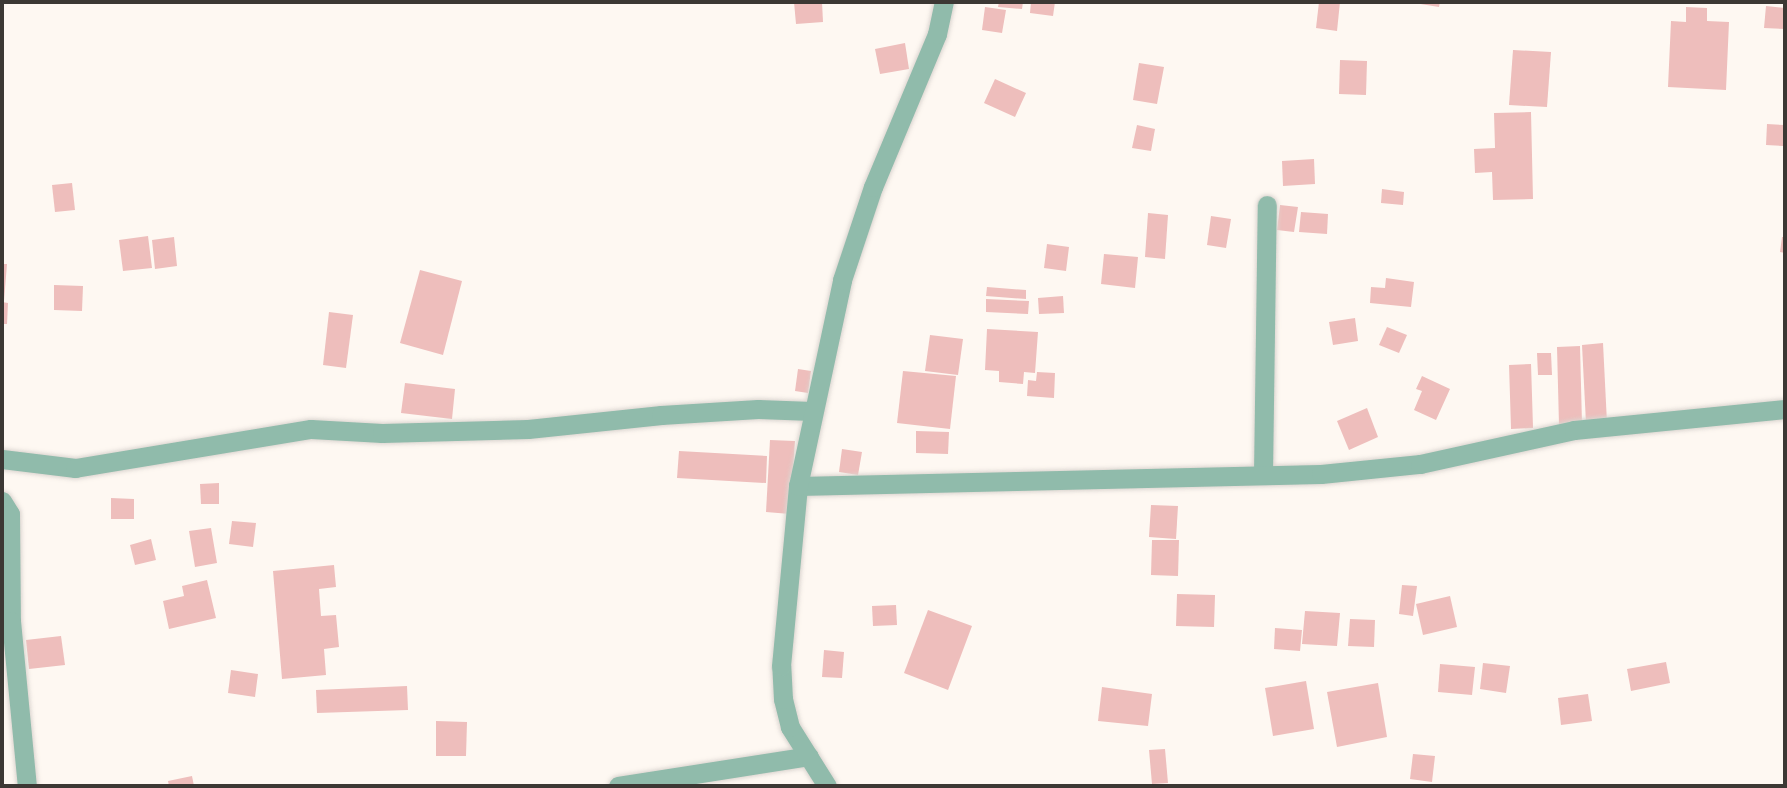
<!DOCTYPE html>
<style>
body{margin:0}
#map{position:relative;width:1787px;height:788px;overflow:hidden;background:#fef8f2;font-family:"Libre Baskerville",serif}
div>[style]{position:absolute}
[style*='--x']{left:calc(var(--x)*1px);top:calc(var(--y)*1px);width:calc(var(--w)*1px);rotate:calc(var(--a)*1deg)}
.building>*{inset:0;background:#eebebc}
.roads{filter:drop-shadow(0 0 2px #dbd5d0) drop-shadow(0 0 2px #dbd5d0)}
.minor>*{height:19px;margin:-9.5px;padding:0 9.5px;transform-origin:9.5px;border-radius:9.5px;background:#90bbab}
span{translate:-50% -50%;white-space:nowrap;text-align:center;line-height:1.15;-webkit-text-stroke:5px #fff;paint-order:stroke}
.frame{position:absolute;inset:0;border:4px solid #3c3834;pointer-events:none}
</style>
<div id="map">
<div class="building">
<div style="clip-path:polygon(794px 2px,822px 2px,823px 22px,796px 24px)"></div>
<div style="clip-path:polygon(999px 2px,1023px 2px,1022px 9px,998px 7px)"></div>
<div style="clip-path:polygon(1031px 2px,1055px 2px,1053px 16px,1030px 13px)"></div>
<div style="clip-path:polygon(1319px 2px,1340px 2px,1337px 31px,1316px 28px)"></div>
<div style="clip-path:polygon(1408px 2px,1440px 2px,1439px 7px)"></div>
<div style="clip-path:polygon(1766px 6px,1785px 8px,1785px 29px,1764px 28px)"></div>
<div style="clip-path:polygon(985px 7px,1006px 10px,1002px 33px,982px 30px)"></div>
<div style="clip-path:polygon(1686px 7px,1707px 8px,1707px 21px,1729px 22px,1726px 90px,1668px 87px,1671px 21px,1686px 22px)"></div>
<div style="clip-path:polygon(905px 43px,909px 69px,880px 74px,875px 49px)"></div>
<div style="clip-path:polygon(1513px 50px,1551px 52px,1547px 107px,1509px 105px)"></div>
<div style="clip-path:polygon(1340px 60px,1367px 61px,1366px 95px,1339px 94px)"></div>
<div style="clip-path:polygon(1139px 63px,1164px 67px,1157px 104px,1133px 100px)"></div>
<div style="clip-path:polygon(995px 79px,1026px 93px,1015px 117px,984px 103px)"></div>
<div style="clip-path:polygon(1531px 112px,1533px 199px,1493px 200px,1492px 172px,1475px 173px,1474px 149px,1495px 148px,1494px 113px)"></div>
<div style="clip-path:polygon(1767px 124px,1784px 125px,1783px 146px,1766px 145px)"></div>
<div style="clip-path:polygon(1137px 125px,1155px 129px,1151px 151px,1132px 148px)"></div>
<div style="clip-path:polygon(1314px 159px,1315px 184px,1283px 186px,1282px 161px)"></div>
<div style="clip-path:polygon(72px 183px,75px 210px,55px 212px,52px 185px)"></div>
<div style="clip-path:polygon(1382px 189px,1404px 192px,1403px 205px,1381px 203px)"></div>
<div style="clip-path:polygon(1280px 205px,1298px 207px,1294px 232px,1277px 230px)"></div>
<div style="clip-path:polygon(1301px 212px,1328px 214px,1327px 234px,1299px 232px)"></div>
<div style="clip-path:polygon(1148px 213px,1168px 215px,1165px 259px,1145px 257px)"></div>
<div style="clip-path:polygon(1211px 216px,1231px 219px,1226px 248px,1207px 245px)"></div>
<div style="clip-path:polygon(148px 236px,152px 268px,123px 271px,119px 240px)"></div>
<div style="clip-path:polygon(174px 237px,177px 266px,155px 269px,152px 240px)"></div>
<div style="clip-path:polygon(1782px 237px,1785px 237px,1785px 253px,1780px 252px)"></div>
<div style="clip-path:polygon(1047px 244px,1069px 247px,1066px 271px,1044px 268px)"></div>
<div style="clip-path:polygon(1104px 254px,1138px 257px,1135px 288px,1101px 284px)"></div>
<div style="clip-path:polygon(2px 264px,7px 264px,4px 301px,2px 301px)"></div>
<div style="clip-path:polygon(420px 270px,462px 281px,443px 355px,400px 343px)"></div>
<div style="clip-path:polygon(1386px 278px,1414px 282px,1411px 307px,1370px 303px,1371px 287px,1385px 288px)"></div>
<div style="clip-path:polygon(54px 285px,83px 286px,82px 311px,54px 310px)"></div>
<div style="clip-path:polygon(987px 287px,1026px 290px,1026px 299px,986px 296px)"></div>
<div style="clip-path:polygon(1063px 296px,1064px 313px,1039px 314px,1038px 298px)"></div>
<div style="clip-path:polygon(986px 299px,1029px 301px,1028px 314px,986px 312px)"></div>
<div style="clip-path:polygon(2px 302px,8px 303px,7px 324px,2px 324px)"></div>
<div style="clip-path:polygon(329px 312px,353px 315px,346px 368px,323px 365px)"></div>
<div style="clip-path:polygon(1355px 318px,1358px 341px,1333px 345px,1329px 322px)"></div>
<div style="clip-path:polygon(1387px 327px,1407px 335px,1399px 353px,1379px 345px)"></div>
<div style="clip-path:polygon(987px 329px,1038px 332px,1035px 373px,1024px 372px,1023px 384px,999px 382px,999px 371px,985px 370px)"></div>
<div style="clip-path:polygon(930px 335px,963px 339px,958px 375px,925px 371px)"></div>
<div style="clip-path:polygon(1603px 343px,1607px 423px,1586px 423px,1582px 345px)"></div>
<div style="clip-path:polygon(1580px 346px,1582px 424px,1559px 425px,1557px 347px)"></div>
<div style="clip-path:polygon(1537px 353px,1551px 353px,1552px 375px,1538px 375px)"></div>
<div style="clip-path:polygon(1531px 364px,1533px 428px,1511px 429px,1509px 365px)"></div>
<div style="clip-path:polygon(798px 369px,811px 371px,808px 393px,795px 391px)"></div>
<div style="clip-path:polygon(903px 371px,956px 376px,950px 429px,897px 423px)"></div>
<div style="clip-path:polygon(1037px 372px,1055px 373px,1054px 398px,1027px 396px,1028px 380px,1036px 381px)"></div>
<div style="clip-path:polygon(1422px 376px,1450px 389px,1436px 420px,1414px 410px,1422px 391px,1416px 389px)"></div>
<div style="clip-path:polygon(405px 383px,455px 389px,452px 419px,401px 413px)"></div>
<div style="clip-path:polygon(1367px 408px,1378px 437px,1349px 450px,1337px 421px)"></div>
<div style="clip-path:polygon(916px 431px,949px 432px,948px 454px,916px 453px)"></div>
<div style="clip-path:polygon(770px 440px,795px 441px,790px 514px,766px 512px)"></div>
<div style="clip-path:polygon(842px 449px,862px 452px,858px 475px,839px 472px)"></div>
<div style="clip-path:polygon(679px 451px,767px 456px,766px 483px,677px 478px)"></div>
<div style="clip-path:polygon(219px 483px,219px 504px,201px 504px,200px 484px)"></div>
<div style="clip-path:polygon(111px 498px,134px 499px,134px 519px,111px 519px)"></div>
<div style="clip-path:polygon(1151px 505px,1178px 506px,1176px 539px,1149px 537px)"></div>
<div style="clip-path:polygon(232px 521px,256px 523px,253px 547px,229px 544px)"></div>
<div style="clip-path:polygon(211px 528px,217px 563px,195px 567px,189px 531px)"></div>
<div style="clip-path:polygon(151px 539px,156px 560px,135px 565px,130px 545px)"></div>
<div style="clip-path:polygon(1152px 540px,1179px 540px,1178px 576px,1151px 575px)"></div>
<div style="clip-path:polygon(334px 565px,336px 587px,319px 589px,321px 616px,336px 615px,339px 647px,324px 649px,326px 675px,282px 679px,273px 571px)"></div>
<div style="clip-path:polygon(207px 580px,216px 618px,169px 629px,163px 601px,184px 596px,182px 586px)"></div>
<div style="clip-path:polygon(1402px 585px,1417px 586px,1413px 616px,1399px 614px)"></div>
<div style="clip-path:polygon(1177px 594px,1215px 595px,1214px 627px,1176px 626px)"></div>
<div style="clip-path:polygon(1450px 596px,1457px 627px,1423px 635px,1416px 604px)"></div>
<div style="clip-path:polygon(896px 605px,897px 625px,873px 626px,872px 606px)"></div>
<div style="clip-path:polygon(928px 610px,972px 626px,948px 690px,904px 673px)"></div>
<div style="clip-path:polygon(1305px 611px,1340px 613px,1337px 646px,1302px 644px)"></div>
<div style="clip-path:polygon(1350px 619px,1375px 620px,1374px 647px,1348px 646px)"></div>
<div style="clip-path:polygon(1275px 628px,1302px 630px,1300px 651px,1274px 649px)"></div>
<div style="clip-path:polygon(61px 636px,65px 665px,29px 669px,26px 640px)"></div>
<div style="clip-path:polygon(824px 650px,844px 652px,842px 678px,822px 677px)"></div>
<div style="clip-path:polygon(1666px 662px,1670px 683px,1631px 691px,1627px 669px)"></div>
<div style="clip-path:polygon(1483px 663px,1510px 666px,1506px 693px,1480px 689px)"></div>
<div style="clip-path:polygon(1440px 664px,1475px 667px,1472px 695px,1438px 692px)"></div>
<div style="clip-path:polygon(231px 670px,258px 674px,255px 697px,228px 693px)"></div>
<div style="clip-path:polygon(1306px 681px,1314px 729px,1273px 736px,1265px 688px)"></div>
<div style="clip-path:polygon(1378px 683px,1387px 737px,1337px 747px,1327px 692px)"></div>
<div style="clip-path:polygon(407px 686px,408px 710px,317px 713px,316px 690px)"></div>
<div style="clip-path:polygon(1102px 687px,1152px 694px,1148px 726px,1098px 721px)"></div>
<div style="clip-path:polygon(1588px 694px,1592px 721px,1561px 725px,1558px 698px)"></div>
<div style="clip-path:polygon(436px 721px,467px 722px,466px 756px,436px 756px)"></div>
<div style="clip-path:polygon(1165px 749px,1168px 783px,1152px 784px,1149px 750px)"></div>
<div style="clip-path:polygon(1413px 754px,1435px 756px,1432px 782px,1410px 779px)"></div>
<div style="clip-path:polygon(192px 776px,194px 786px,169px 786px,168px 781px)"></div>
</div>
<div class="roads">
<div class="minor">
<div style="--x:2;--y:459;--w:74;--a:7"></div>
<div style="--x:75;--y:468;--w:239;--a:-9.4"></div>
<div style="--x:311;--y:429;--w:71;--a:3.2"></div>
<div style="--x:382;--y:433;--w:146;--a:-1.6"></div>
<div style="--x:528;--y:429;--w:134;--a:-6"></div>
<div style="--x:661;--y:415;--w:97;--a:-3.5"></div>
<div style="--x:758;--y:409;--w:54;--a:2.1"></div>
<div style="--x:1263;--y:475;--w:270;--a:-89.2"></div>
<div style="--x:798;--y:486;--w:523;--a:-1.31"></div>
<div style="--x:1321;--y:474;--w:100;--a:-5.8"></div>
<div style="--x:1420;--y:464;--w:158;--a:-12.4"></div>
<div style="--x:1574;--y:430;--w:212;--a:-5.7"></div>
<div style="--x:2;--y:501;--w:15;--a:58"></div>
<div style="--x:10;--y:514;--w:107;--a:89.5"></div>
<div style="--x:11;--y:621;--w:166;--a:84.5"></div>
<div style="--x:618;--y:786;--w:193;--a:-8.9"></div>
<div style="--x:827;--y:786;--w:70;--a:-122.1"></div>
<div style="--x:790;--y:727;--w:29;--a:-104"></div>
<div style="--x:783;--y:699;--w:33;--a:-93"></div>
<div style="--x:781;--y:666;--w:181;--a:-84.6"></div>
<div style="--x:798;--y:486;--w:211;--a:-77.9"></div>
<div style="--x:842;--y:280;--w:98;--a:-71.6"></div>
<div style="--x:873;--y:187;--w:166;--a:-67.3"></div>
<div style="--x:937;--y:34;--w:33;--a:-78"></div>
</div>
</div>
<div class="frame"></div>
</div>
